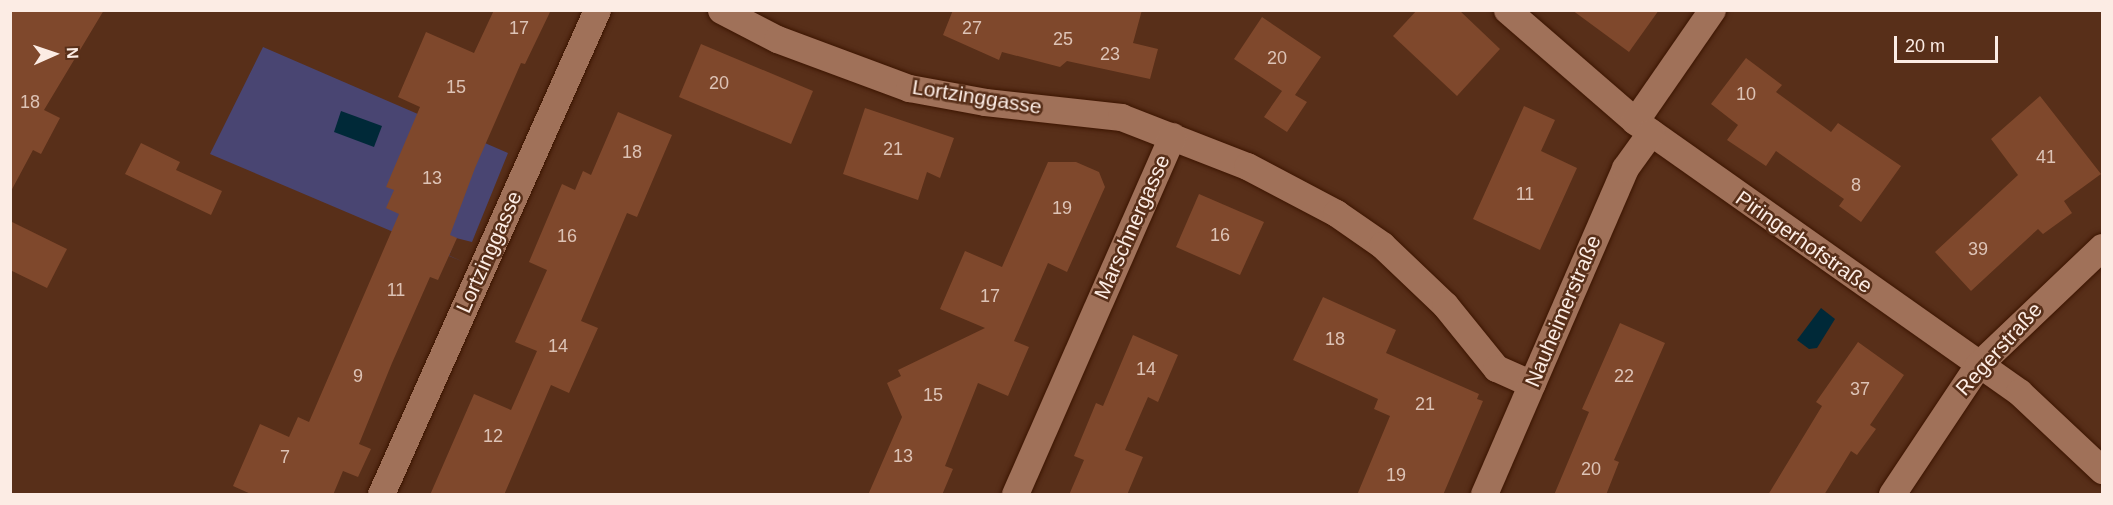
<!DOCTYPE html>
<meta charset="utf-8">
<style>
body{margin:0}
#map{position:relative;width:2113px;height:505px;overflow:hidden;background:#582f19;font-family:Helvetica,sans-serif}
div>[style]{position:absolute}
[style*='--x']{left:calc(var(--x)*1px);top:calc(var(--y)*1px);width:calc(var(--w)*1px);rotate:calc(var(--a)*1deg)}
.green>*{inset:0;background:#494572}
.water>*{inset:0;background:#002938}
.building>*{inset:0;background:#7f482c}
.roads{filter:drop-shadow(0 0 2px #3c1500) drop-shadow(0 0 2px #3c1500)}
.minor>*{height:27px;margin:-13.5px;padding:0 13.5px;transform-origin:13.5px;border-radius:13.5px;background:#a07159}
span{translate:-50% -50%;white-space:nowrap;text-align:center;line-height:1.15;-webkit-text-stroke:5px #582f19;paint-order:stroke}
.number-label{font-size:18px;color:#ddc3b6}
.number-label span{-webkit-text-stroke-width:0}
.street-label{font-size:21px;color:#fcece4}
.frame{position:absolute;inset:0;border:12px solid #fcece4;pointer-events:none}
.north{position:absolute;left:24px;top:24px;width:60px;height:60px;-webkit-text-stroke:4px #582f19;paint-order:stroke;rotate:87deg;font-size:16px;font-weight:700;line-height:24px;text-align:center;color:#fcece4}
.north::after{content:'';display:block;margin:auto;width:21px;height:27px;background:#fcece4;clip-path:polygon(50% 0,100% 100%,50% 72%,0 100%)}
.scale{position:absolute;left:1894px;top:36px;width:104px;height:27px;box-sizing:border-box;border:3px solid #fcece4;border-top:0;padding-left:8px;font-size:18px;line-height:21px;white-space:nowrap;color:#fcece4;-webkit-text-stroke:4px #582f19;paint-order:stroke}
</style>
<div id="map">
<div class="green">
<div style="clip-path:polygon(263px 47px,508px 153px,472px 242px,456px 238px,449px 256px,464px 262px,210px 154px)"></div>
</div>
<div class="water">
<div style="clip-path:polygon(341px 111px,382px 126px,374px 147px,334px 132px)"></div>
<div style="clip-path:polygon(1821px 308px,1835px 319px,1817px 348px,1809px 349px,1797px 340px)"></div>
</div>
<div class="building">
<div style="clip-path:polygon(10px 10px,104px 10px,44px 110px,60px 118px,41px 154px,33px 150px,10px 193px)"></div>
<div style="clip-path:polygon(494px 10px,551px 10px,525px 64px,521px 63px,475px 168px,450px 235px,457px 238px,438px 280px,430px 277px,392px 363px,359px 444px,371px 449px,358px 477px,343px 471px,333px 495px,253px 495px,233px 486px,260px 424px,289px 437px,298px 417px,309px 422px,399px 214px,386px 208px,394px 190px,386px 187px,420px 107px,398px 97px,426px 32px,474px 53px)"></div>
<div style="clip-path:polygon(953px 10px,1142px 10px,1133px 43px,1158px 49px,1150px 79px,1067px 61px,1060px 67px,1002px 52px,999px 60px,943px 35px)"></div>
<div style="clip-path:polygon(1417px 10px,1459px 10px,1500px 49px,1457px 96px,1393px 36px)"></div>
<div style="clip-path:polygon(1572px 10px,1659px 10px,1629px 52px)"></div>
<div style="clip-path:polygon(1262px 17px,1321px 57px,1295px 95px,1307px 102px,1287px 132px,1264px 117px,1282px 91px,1234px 59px)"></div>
<div style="clip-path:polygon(701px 44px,813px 91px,791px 144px,679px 97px)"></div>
<div style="clip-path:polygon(1746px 58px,1782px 85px,1776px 92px,1831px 132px,1838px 123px,1901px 166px,1861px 222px,1839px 206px,1844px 199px,1776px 151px,1766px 166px,1727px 140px,1738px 125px,1711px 104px)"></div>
<div style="clip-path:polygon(2040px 96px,2101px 174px,2064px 201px,2072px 213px,2043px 234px,2038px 229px,1971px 291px,1935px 252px,2018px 175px,1991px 139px)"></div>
<div style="clip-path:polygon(1524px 106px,1555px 120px,1541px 151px,1577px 168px,1540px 250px,1473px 219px)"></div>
<div style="clip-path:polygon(865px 108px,954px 138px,940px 178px,927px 172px,918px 200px,843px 174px)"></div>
<div style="clip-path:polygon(618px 112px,672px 135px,637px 217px,627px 213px,581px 321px,598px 328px,569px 393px,551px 385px,504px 495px,430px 495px,474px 394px,511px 410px,537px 351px,515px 342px,547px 270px,529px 262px,562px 184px,575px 190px,583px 171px,591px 175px)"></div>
<div style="clip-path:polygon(141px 143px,180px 162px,176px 170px,222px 191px,211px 215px,125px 174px)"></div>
<div style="clip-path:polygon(1048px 162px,1076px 162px,1099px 172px,1105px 187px,1067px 272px,1048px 263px,1014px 341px,1029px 347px,1008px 396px,978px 383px,945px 466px,953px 469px,942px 495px,868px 495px,902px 417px,887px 383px,901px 376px,898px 370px,985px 328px,940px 309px,965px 251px,1002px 267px)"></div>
<div style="clip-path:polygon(1199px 194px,1264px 222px,1240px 275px,1176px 247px)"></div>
<div style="clip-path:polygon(10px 221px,67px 249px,47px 288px,10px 270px)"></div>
<div style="clip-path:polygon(1323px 297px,1396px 330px,1386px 353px,1479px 394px,1477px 399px,1483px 401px,1443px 495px,1357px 495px,1390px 416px,1374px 409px,1378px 399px,1293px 360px)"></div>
<div style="clip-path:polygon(1620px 323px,1665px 343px,1614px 460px,1619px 462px,1606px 495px,1554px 495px,1589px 412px,1582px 409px)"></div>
<div style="clip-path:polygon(1133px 335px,1178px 355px,1158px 402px,1148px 397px,1125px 450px,1143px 457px,1127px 495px,1069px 495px,1084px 460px,1074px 456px,1096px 403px,1103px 406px)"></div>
<div style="clip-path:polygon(1858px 342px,1904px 375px,1870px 425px,1876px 429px,1857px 455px,1851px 451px,1824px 495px,1768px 495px,1822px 406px,1816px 402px)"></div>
</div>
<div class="roads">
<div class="minor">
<div style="--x:721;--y:10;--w:63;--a:27.4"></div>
<div style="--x:777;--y:39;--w:141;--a:20.4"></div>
<div style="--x:909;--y:88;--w:77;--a:10.4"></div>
<div style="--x:985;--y:102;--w:137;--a:6.3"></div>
<div style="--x:1121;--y:117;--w:135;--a:21.3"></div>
<div style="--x:1247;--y:166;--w:101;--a:27.8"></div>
<div style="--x:1336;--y:213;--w:56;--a:34.8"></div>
<div style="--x:1382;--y:245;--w:87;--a:43.6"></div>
<div style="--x:1445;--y:305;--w:81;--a:51"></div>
<div style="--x:1496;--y:368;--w:39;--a:24"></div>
<div style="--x:1507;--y:10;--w:169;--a:40.9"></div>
<div style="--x:1635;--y:121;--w:470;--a:35.2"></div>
<div style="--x:2019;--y:392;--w:114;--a:43.2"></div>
<div style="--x:1635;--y:121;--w:135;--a:-55.3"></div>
<div style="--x:381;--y:494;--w:530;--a:-65.95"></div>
<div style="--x:1015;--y:494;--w:391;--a:-66.3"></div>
<div style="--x:1484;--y:494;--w:355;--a:-66.6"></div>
<div style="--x:1625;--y:168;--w:44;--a:-54.2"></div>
<div style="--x:1892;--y:494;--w:155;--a:-56.3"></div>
<div style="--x:1978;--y:365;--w:171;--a:-43.6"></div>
</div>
</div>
<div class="number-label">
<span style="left:519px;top:28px">17</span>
<span style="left:972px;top:28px">27</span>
<span style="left:1063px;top:39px">25</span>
<span style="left:1110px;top:54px">23</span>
<span style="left:1277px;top:58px">20</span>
<span style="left:719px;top:83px">20</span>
<span style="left:456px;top:87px">15</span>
<span style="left:1746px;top:94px">10</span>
<span style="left:30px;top:102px">18</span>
<span style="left:893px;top:149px">21</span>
<span style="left:632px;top:152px">18</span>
<span style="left:2046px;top:157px">41</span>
<span style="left:432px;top:178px">13</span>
<span style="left:1856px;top:185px">8</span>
<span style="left:1525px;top:194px">11</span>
<span style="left:1062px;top:208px">19</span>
<span style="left:1220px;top:235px">16</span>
<span style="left:567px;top:236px">16</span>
<span style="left:1978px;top:249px">39</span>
<span style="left:396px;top:290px">11</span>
<span style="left:990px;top:296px">17</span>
<span style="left:1335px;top:339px">18</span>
<span style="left:558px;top:346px">14</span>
<span style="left:1146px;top:369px">14</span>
<span style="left:358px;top:376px">9</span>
<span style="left:1624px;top:376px">22</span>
<span style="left:1860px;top:389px">37</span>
<span style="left:933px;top:395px">15</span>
<span style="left:1425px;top:404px">21</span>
<span style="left:493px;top:436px">12</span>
<span style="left:903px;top:456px">13</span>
<span style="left:285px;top:457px">7</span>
<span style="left:1591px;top:469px">20</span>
<span style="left:1396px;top:475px">19</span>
</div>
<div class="street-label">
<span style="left:977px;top:97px;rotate:9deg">Lortzinggasse</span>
<span style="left:1132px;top:227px;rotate:-66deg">Marschnergasse</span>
<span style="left:1804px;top:242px;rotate:35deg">Piringerhofstraße</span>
<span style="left:489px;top:252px;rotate:-66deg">Lortzinggasse</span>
<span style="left:1563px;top:311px;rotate:-67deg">Nauheimerstraße</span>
<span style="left:1999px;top:349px;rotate:-48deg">Regerstraße</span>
</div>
<div class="frame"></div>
<div class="north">N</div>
<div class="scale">20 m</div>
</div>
